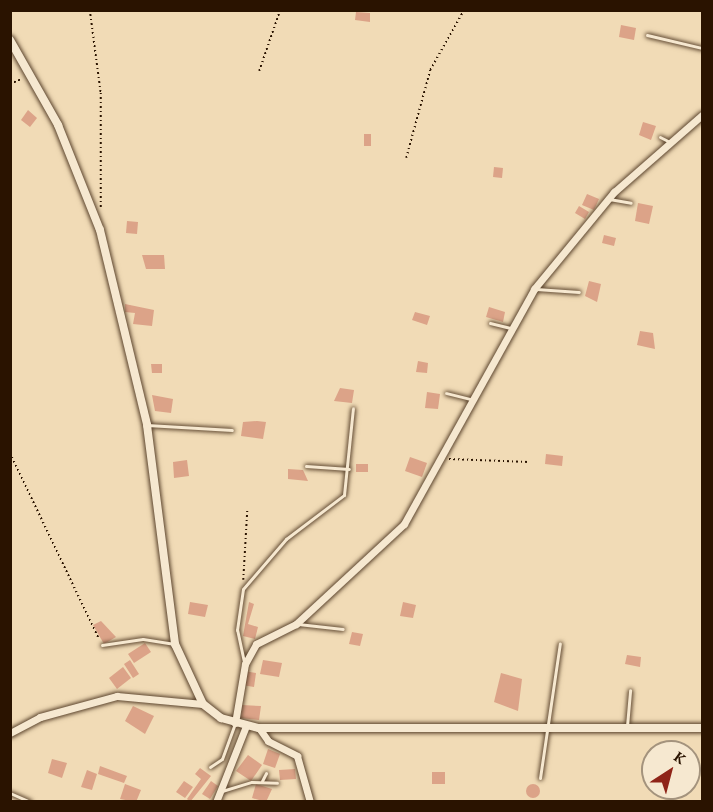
<!DOCTYPE html>
<style>
body{margin:0}
#map{position:relative;width:713px;height:812px;overflow:hidden;background:#f1dbb6;font-family:"Gentium Book Plus",serif}
div>[style]{position:absolute}
[style*='--x']{left:calc(var(--x)*1px);top:calc(var(--y)*1px);width:calc(var(--w)*1px);rotate:calc(var(--a)*1deg)}
.building>*{inset:0;background:#dca388}
.round{border-radius:50%}
.path>*{height:1.5px;margin-top:-0.75px;transform-origin:0;background:repeating-linear-gradient(90deg,#2a1300 0 1.5px,transparent 0 4.5px)}
.roads{filter:drop-shadow(0 0 2px #5c452e) drop-shadow(0 0 2px #5c452e)}
.service>*{height:3px;margin:-1.5px;padding:0 1.5px;transform-origin:1.5px;border-radius:1.5px;background:#f6e8d0}
.minor>*{height:7px;margin:-3.5px;padding:0 3.5px;transform-origin:3.5px;border-radius:3.5px;background:#f6e8d0}
.tertiary>*{height:8px;margin:-4px;padding:0 4px;transform-origin:4px;border-radius:4px;background:#f6e8d0}
span{translate:-50% -50%;white-space:nowrap;text-align:center;line-height:1.15;-webkit-text-stroke:6px #f6e8d0;paint-order:stroke}
.frame{position:absolute;inset:0;border:12px solid #2a1300;pointer-events:none}
.north{position:absolute;left:641px;top:740px;width:60px;height:60px;box-sizing:border-box;background:#f6e8d0;border:2px solid #a4937d;border-radius:50%;rotate:36deg;font-size:16px;font-weight:700;line-height:24px;text-align:center;color:#2a1300}
.north::after{content:'';display:block;margin:auto;width:21px;height:27px;background:#8f2418;clip-path:polygon(50% 0,100% 100%,50% 72%,0 100%)}
</style>
<div id="map">
<div class="building">
<div style="clip-path:polygon(356px 12px,370px 13px,370px 22px,355px 20px)"></div>
<div style="clip-path:polygon(621px 25px,636px 28px,634px 40px,619px 37px)"></div>
<div style="clip-path:polygon(28px 110px,37px 118px,30px 127px,21px 120px)"></div>
<div style="clip-path:polygon(643px 122px,656px 126px,651px 140px,639px 135px)"></div>
<div style="clip-path:polygon(364px 134px,371px 134px,371px 146px,364px 146px)"></div>
<div style="clip-path:polygon(494px 167px,503px 168px,502px 178px,493px 177px)"></div>
<div style="clip-path:polygon(587px 194px,599px 199px,594px 210px,582px 205px)"></div>
<div style="clip-path:polygon(638px 203px,653px 206px,649px 224px,635px 221px)"></div>
<div style="clip-path:polygon(579px 206px,589px 212px,585px 219px,575px 213px)"></div>
<div style="clip-path:polygon(127px 221px,138px 222px,137px 234px,126px 233px)"></div>
<div style="clip-path:polygon(604px 235px,616px 238px,614px 246px,602px 243px)"></div>
<div style="clip-path:polygon(142px 255px,164px 255px,165px 269px,146px 269px)"></div>
<div style="clip-path:polygon(589px 281px,601px 284px,597px 302px,585px 296px)"></div>
<div style="clip-path:polygon(125px 304px,154px 310px,152px 326px,133px 324px,135px 313px,125px 312px)"></div>
<div style="clip-path:polygon(489px 307px,505px 312px,503px 322px,486px 317px)"></div>
<div style="clip-path:polygon(415px 312px,430px 316px,427px 325px,412px 320px)"></div>
<div style="clip-path:polygon(640px 331px,653px 333px,655px 349px,637px 345px)"></div>
<div style="clip-path:polygon(418px 361px,428px 363px,427px 373px,416px 372px)"></div>
<div style="clip-path:polygon(151px 364px,162px 364px,162px 373px,152px 373px)"></div>
<div style="clip-path:polygon(340px 388px,354px 390px,352px 403px,334px 401px)"></div>
<div style="clip-path:polygon(427px 392px,440px 394px,438px 409px,425px 408px)"></div>
<div style="clip-path:polygon(152px 395px,173px 399px,171px 413px,155px 411px)"></div>
<div style="clip-path:polygon(257px 421px,266px 422px,263px 439px,241px 436px,243px 422px)"></div>
<div style="clip-path:polygon(546px 454px,563px 456px,562px 466px,545px 464px)"></div>
<div style="clip-path:polygon(410px 457px,427px 463px,422px 477px,405px 471px)"></div>
<div style="clip-path:polygon(187px 460px,189px 476px,174px 478px,173px 462px)"></div>
<div style="clip-path:polygon(356px 464px,368px 464px,368px 472px,356px 472px)"></div>
<div style="clip-path:polygon(288px 469px,303px 470px,308px 481px,288px 479px)"></div>
<div style="clip-path:polygon(190px 602px,208px 605px,205px 617px,188px 614px)"></div>
<div style="clip-path:polygon(249px 602px,254px 604px,248px 624px,258px 627px,255px 639px,243px 636px)"></div>
<div style="clip-path:polygon(403px 602px,416px 605px,413px 618px,400px 616px)"></div>
<div style="clip-path:polygon(101px 621px,116px 637px,104px 644px,93px 625px)"></div>
<div style="clip-path:polygon(352px 632px,363px 634px,360px 646px,349px 644px)"></div>
<div style="clip-path:polygon(145px 643px,151px 652px,134px 663px,128px 654px)"></div>
<div style="clip-path:polygon(627px 655px,641px 657px,640px 667px,625px 664px)"></div>
<div style="clip-path:polygon(130px 660px,139px 674px,133px 678px,124px 664px)"></div>
<div style="clip-path:polygon(263px 660px,282px 663px,279px 677px,260px 674px)"></div>
<div style="clip-path:polygon(123px 667px,131px 678px,117px 689px,109px 678px)"></div>
<div style="clip-path:polygon(244px 671px,256px 673px,254px 687px,242px 685px)"></div>
<div style="clip-path:polygon(501px 673px,522px 679px,518px 711px,494px 702px)"></div>
<div style="clip-path:polygon(242px 705px,261px 706px,259px 720px,241px 718px)"></div>
<div style="clip-path:polygon(133px 706px,154px 716px,145px 734px,125px 721px)"></div>
<div style="clip-path:polygon(268px 749px,280px 754px,275px 768px,263px 764px)"></div>
<div style="clip-path:polygon(248px 755px,262px 765px,251px 781px,236px 771px)"></div>
<div style="clip-path:polygon(52px 759px,67px 763px,62px 778px,48px 773px)"></div>
<div style="clip-path:polygon(100px 766px,127px 776px,124px 783px,98px 774px)"></div>
<div style="clip-path:polygon(200px 768px,211px 776px,190px 802px,187px 799px,201px 779px,195px 774px)"></div>
<div style="clip-path:polygon(295px 769px,296px 779px,280px 780px,279px 770px)"></div>
<div style="clip-path:polygon(87px 770px,97px 774px,92px 790px,81px 787px)"></div>
<div style="clip-path:polygon(432px 772px,445px 772px,445px 784px,432px 784px)"></div>
<div style="clip-path:polygon(184px 781px,193px 787px,185px 798px,176px 792px)"></div>
<div style="clip-path:polygon(211px 781px,218px 786px,210px 799px,202px 794px)"></div>
<div style="clip-path:polygon(125px 784px,141px 790px,136px 802px,120px 799px)"></div>
<div style="clip-path:polygon(256px 784px,272px 789px,266px 802px,252px 798px)"></div>
<div class="round" style="left:526px;top:784px;width:14px;height:14px"></div>
</div>
<div class="path">
<div style="--x:90;--y:10;--w:84;--a:82.5"></div>
<div style="--x:101;--y:93;--w:115;--a:90"></div>
<div style="--x:259;--y:71;--w:65;--a:-71"></div>
<div style="--x:10;--y:84;--w:12;--a:-24"></div>
<div style="--x:406;--y:158;--w:91;--a:-74.7"></div>
<div style="--x:430;--y:70;--w:69;--a:-60.5"></div>
<div style="--x:10;--y:453;--w:206;--a:64.4"></div>
<div style="--x:449;--y:459;--w:80;--a:2.1"></div>
<div style="--x:243;--y:580;--w:70;--a:-86.7"></div>
</div>
<div class="roads">
<div class="service">
<div style="--x:647;--y:35;--w:57;--a:13.3"></div>
<div style="--x:660;--y:137;--w:11;--a:27"></div>
<div style="--x:609;--y:199;--w:22;--a:10"></div>
<div style="--x:536;--y:289;--w:43;--a:4"></div>
<div style="--x:490;--y:323;--w:21;--a:14"></div>
<div style="--x:446;--y:393;--w:25;--a:14"></div>
<div style="--x:147;--y:425;--w:85;--a:3.4"></div>
<div style="--x:306;--y:466;--w:43;--a:4"></div>
<div style="--x:298;--y:624;--w:45;--a:6.3"></div>
<div style="--x:102;--y:645;--w:41;--a:-8.3"></div>
<div style="--x:143;--y:639;--w:32;--a:9"></div>
<div style="--x:244;--y:662;--w:33;--a:-102"></div>
<div style="--x:237;--y:630;--w:41;--a:-81.7"></div>
<div style="--x:243;--y:589;--w:66;--a:-49.3"></div>
<div style="--x:286;--y:539;--w:73;--a:-37.2"></div>
<div style="--x:344;--y:495;--w:87;--a:-84.1"></div>
<div style="--x:627;--y:726;--w:36;--a:-85"></div>
<div style="--x:210;--y:767;--w:14;--a:-34"></div>
<div style="--x:222;--y:759;--w:37;--a:-70"></div>
<div style="--x:540;--y:778;--w:136;--a:-81.6"></div>
<div style="--x:262;--y:781;--w:9;--a:-63"></div>
<div style="--x:222;--y:791;--w:31;--a:-17"></div>
<div style="--x:252;--y:782;--w:25;--a:2"></div>
<div style="--x:10;--y:793;--w:22;--a:24"></div>
</div>
<div class="minor">
<div style="--x:235;--y:723;--w:60;--a:-80.4"></div>
<div style="--x:245;--y:664;--w:23;--a:-61"></div>
<div style="--x:256;--y:644;--w:45;--a:-26.6"></div>
<div style="--x:296;--y:624;--w:147;--a:-42.8"></div>
<div style="--x:404;--y:524;--w:269;--a:-61"></div>
<div style="--x:534;--y:289;--w:126;--a:-50.5"></div>
<div style="--x:614;--y:192;--w:117;--a:-41.2"></div>
<div style="--x:259;--y:728;--w:16;--a:55"></div>
<div style="--x:268;--y:741;--w:33;--a:27"></div>
<div style="--x:297;--y:756;--w:48;--a:74.2"></div>
<div style="--x:10;--y:733;--w:34;--a:-28"></div>
<div style="--x:40;--y:717;--w:80;--a:-15.3"></div>
<div style="--x:117;--y:696;--w:86;--a:5.3"></div>
<div style="--x:216;--y:802;--w:82;--a:-68.5"></div>
</div>
<div class="tertiary">
<div style="--x:10;--y:40;--w:98;--a:60.5"></div>
<div style="--x:58;--y:125;--w:113;--a:68.2"></div>
<div style="--x:100;--y:230;--w:201;--a:76.4"></div>
<div style="--x:147;--y:425;--w:221;--a:82.7"></div>
<div style="--x:175;--y:644;--w:66;--a:65"></div>
<div style="--x:203;--y:704;--w:23;--a:38"></div>
<div style="--x:221;--y:718;--w:39;--a:15"></div>
<div style="--x:259;--y:728;--w:443;--a:0"></div>
</div>
</div>
<div class="frame"></div>
<div class="north">K</div>
</div>
